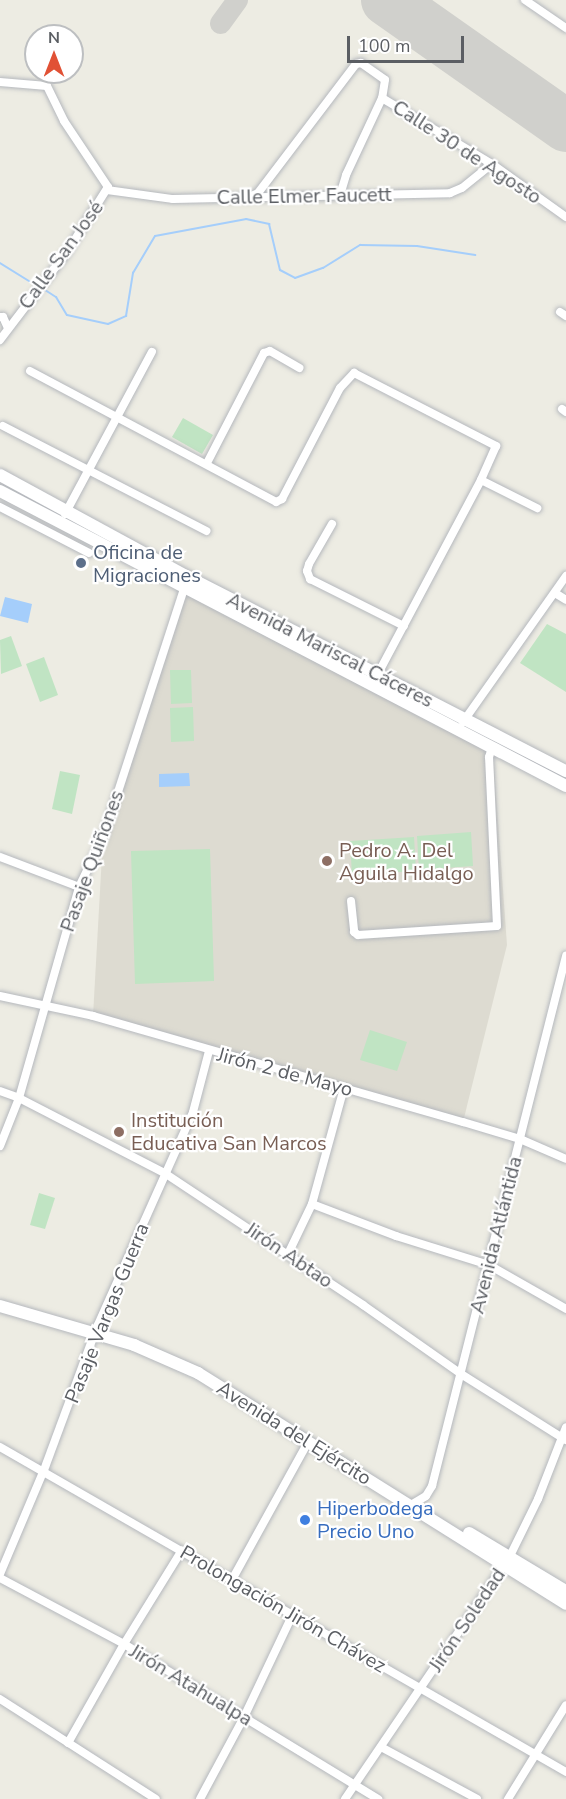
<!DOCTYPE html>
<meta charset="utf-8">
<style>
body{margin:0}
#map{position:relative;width:566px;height:1799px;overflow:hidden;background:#edece3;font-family:"Nunito Sans",sans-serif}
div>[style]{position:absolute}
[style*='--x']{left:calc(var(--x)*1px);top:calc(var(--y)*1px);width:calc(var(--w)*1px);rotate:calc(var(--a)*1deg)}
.education>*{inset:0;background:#dddbd1}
.green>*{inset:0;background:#c0e4c3}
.water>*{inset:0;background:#a5cefb}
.stream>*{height:2px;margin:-1px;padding:0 1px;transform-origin:1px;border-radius:1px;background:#a5cefb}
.taxiway>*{height:21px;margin:-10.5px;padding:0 10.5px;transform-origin:10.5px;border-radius:10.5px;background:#d0d0cc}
.runway>*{height:52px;margin:-26px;padding:0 26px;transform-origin:26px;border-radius:26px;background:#d0d0cc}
.roads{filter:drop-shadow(0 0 2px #b5b8bd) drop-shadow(0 0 2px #b5b8bd)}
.minor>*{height:8px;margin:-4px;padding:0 4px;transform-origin:4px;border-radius:4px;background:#fff}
.secondary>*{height:12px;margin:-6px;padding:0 6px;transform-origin:6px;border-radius:6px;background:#fff}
.dots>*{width:16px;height:16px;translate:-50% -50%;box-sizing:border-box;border:3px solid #fff;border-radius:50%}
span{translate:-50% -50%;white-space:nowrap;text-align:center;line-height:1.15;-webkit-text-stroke:4.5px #fff;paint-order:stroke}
.street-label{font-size:20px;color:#5b5e63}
.service-label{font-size:20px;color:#4e5e75}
.left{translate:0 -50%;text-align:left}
.education-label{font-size:20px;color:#785e54}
.shop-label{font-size:20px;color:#366cbe}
.north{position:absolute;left:24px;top:24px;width:60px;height:60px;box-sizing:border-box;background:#fff;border:2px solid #bdbfc1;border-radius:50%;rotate:0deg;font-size:16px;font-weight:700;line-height:24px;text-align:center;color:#5b5e63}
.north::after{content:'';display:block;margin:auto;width:21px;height:27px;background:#e15135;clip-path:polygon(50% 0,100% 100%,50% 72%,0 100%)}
.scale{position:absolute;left:347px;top:36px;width:117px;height:27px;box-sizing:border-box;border:3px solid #5b5e63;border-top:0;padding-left:8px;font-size:18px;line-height:21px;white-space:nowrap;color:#5b5e63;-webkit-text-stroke:4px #fff;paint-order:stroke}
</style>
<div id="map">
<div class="education">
<div style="clip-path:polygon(185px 593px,493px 752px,507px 945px,463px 1122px,93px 1016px,102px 855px)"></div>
</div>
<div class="green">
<div style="clip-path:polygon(183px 418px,213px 435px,202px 454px,172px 437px)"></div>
<div style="clip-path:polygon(547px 624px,566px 634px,566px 692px,520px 663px)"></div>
<div style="clip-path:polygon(11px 636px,22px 666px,1px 674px,0 640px)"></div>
<div style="clip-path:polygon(44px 657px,58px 695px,40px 702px,26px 664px)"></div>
<div style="clip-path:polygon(170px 670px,191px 670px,192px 703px,171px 704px)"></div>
<div style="clip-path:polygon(193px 707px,194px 741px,171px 742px,170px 708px)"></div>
<div style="clip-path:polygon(60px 771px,80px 775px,72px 814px,52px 809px)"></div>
<div style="clip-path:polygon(471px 832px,473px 866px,419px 870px,417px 836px)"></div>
<div style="clip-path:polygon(414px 837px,416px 871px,352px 875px,350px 841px)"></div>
<div style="clip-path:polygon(210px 849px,214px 981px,135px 984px,131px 851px)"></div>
<div style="clip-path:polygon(370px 1030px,407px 1042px,397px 1071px,360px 1060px)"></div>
<div style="clip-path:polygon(39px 1193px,55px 1198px,45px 1229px,30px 1225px)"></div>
</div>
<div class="water">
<div style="clip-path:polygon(5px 597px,32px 604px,28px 623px,0 616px)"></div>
<div style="clip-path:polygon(189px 773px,190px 786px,159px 787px,159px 774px)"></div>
</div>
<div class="stream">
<div style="--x:0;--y:263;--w:44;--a:31.9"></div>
<div style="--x:42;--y:288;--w:17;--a:33"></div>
<div style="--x:56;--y:297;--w:21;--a:59"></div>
<div style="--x:67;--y:315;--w:42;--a:12.4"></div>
<div style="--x:108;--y:324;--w:20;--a:-24"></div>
<div style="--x:126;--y:316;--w:44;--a:-80.8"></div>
<div style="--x:133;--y:273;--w:43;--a:-59.3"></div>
<div style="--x:155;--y:236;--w:93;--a:-10.6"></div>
<div style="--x:246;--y:219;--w:24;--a:12"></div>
<div style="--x:269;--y:224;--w:47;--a:76.6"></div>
<div style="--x:280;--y:270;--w:17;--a:28"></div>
<div style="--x:295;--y:278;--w:30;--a:-20"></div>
<div style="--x:323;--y:268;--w:44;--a:-31.9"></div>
<div style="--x:360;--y:245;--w:57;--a:1"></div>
<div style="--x:417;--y:246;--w:59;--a:8.8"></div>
</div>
<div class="taxiway">
<div style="--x:220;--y:23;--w:29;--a:-54"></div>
</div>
<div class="runway">
<div style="--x:387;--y:0;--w:219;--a:35.1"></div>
</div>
<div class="roads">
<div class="minor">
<div style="--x:525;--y:0;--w:50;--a:34.3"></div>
<div style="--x:0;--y:82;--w:47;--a:4.9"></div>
<div style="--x:47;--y:86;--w:39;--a:64"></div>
<div style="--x:64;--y:121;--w:79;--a:56.3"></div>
<div style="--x:108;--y:187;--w:77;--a:122.2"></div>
<div style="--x:67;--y:252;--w:111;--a:127.3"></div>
<div style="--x:107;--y:190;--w:67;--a:7.8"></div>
<div style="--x:173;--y:199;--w:277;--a:-1.2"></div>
<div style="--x:450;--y:193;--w:13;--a:-23"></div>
<div style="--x:462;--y:188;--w:38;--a:-39"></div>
<div style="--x:340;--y:195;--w:21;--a:-73"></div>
<div style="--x:346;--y:175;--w:85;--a:-64.9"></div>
<div style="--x:247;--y:198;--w:12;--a:-24"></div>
<div style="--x:258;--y:193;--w:162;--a:-52.8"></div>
<div style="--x:356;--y:64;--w:5;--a:-11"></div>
<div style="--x:361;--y:63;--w:29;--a:35"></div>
<div style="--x:385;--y:80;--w:18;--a:99"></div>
<div style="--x:382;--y:98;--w:128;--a:31"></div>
<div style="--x:492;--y:164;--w:91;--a:35.6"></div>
<div style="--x:560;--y:312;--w:7;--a:34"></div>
<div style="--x:0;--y:317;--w:3;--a:0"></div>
<div style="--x:3;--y:317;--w:12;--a:66"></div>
<div style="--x:30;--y:371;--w:279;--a:28"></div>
<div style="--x:276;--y:502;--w:7;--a:-27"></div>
<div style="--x:282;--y:499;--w:125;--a:-62.4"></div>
<div style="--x:340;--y:388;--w:21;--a:-47"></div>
<div style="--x:354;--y:373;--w:160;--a:27.2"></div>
<div style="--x:496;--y:446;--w:37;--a:114"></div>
<div style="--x:481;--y:480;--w:225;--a:118"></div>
<div style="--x:562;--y:409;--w:5;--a:37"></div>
<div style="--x:3;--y:426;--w:229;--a:27.3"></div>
<div style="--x:207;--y:463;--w:124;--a:-62.6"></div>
<div style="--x:264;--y:353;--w:6;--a:-18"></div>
<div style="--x:270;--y:351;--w:34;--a:30"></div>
<div style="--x:481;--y:480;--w:63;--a:26.6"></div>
<div style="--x:0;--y:507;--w:100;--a:27.3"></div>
<div style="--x:65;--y:514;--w:184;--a:-61.8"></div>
<div style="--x:332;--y:524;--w:46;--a:119.9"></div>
<div style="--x:309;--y:564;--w:7;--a:106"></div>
<div style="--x:307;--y:571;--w:9;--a:69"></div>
<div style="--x:310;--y:579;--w:105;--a:26.6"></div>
<div style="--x:555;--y:593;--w:13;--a:32"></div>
<div style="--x:463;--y:722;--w:179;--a:-54.8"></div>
<div style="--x:0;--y:857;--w:85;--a:20.8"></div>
<div style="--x:351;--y:901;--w:31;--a:84"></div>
<div style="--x:354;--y:932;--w:5;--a:37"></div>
<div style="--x:358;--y:935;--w:139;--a:-3.7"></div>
<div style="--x:497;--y:926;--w:169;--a:-92.7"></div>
<div style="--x:489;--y:757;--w:9;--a:-72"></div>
<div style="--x:0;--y:996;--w:95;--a:12.1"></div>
<div style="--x:93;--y:1016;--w:385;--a:16"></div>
<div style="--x:463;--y:1122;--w:59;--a:16.6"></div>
<div style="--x:520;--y:1139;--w:50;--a:23.5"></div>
<div style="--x:0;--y:1091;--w:20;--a:20"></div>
<div style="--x:19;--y:1098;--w:165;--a:27.3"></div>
<div style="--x:166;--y:1174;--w:237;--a:33.6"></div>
<div style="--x:363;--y:1305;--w:120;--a:35.1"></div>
<div style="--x:461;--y:1374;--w:124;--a:32.2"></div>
<div style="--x:0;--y:1146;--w:52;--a:-68.4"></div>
<div style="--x:19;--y:1098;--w:219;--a:-74.1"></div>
<div style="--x:79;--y:887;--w:58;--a:-64.3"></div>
<div style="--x:104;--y:835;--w:265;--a:-72"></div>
<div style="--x:312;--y:1204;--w:90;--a:20.9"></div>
<div style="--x:396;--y:1236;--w:97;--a:17.3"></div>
<div style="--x:489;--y:1265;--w:89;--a:29.7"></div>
<div style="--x:288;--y:1254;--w:55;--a:-64.4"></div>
<div style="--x:312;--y:1204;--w:120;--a:-74.6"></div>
<div style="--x:0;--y:1447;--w:653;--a:29.86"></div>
<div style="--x:411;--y:1505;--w:17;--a:-31"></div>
<div style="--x:426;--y:1496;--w:12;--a:-59"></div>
<div style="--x:432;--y:1486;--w:547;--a:-75.81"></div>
<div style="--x:0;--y:1574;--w:113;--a:-67.1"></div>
<div style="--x:44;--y:1470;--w:153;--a:-69.7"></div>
<div style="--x:97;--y:1327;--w:235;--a:-65.9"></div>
<div style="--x:193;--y:1112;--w:63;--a:-75.3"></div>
<div style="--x:0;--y:1578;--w:140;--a:28"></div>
<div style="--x:124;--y:1644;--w:298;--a:31.4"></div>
<div style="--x:233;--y:1578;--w:155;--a:-61.1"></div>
<div style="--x:0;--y:1699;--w:185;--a:32.7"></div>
<div style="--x:68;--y:1743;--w:114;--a:-60.5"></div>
<div style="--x:124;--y:1644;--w:110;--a:-58.3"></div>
<div style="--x:381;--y:1747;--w:109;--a:28.4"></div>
<div style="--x:200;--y:1799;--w:93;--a:-61.8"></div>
<div style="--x:244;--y:1717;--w:112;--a:-64.6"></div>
<div style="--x:345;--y:1799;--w:292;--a:-55.8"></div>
<div style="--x:509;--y:1558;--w:66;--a:-63.8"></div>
<div style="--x:538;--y:1499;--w:77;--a:-68.7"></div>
<div style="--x:508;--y:1799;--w:110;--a:-58.3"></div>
</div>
<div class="secondary">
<div style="--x:0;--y:475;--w:214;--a:28.5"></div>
<div style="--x:188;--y:577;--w:425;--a:27.2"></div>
<div style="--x:0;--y:491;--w:638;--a:27.53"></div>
<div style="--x:0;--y:1306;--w:140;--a:16.2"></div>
<div style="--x:134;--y:1345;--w:70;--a:23.6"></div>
<div style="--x:198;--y:1373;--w:434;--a:32.1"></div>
<div style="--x:469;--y:1533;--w:113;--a:30.9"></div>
</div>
</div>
<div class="dots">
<div style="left:81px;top:563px;background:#5c6f8a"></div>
<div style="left:327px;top:861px;background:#8d6e63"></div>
<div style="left:119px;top:1132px;background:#8d6e63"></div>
<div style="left:305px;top:1520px;background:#3f7fe0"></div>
</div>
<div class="street-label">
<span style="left:467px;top:152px;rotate:33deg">Calle 30 de Agosto</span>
<span style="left:304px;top:196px;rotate:-1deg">Calle Elmer Faucett</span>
<span style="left:61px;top:255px;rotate:-54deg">Calle San José</span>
<span style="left:330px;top:650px;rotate:27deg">Avenida Mariscal Cáceres</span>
<span style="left:92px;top:861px;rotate:-70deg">Pasaje Quiñones</span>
<span style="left:285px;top:1072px;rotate:15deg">Jirón 2 de Mayo</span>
<span style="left:496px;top:1235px;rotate:-76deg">Avenida Atlántida</span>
<span style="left:289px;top:1255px;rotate:34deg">Jirón Abtao</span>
<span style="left:107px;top:1313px;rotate:-68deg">Pasaje Vargas Guerra</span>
<span style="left:294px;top:1433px;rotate:32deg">Avenida del Ejército</span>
<span style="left:283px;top:1609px;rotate:30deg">Prolongación Jirón Chávez</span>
<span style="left:467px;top:1620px;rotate:-56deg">Jirón Soledad</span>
<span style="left:191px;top:1685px;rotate:31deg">Jirón Atahualpa</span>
</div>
<div class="service-label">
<span class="left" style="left:93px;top:564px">Oficina de<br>Migraciones</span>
</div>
<div class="education-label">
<span class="left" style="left:339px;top:862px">Pedro A. Del<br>Aguila Hidalgo</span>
<span class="left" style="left:131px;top:1132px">Institución<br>Educativa San Marcos</span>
</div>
<div class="shop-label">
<span class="left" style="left:317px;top:1520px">Hiperbodega<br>Precio Uno</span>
</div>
<div class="north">N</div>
<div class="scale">100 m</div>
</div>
